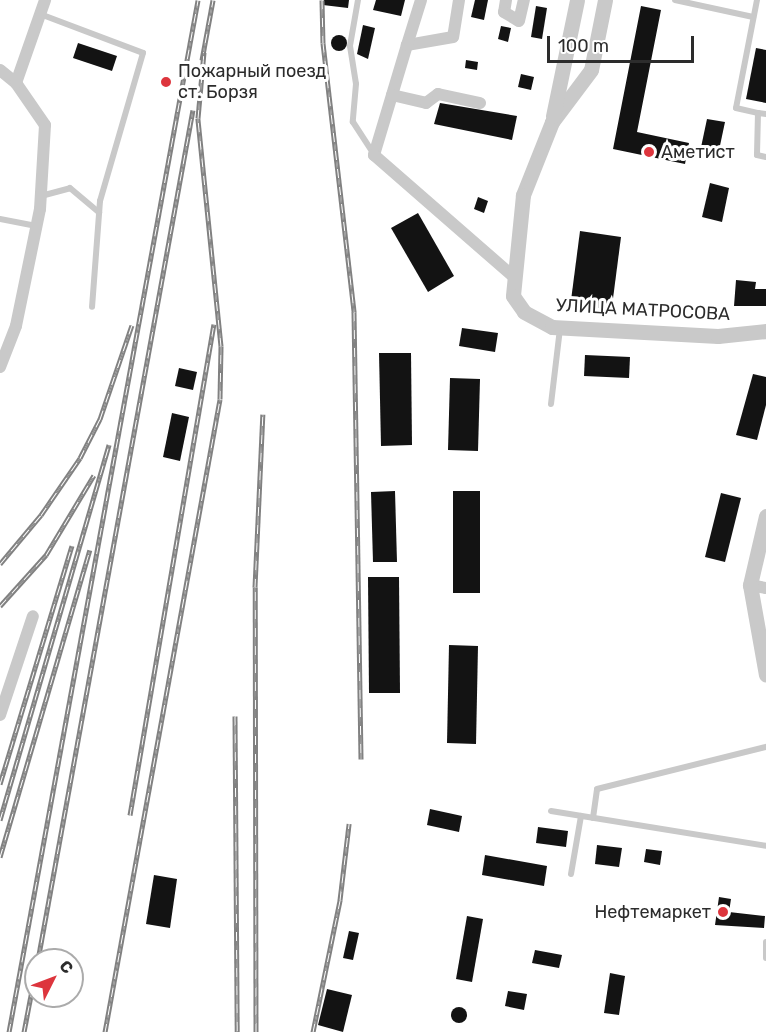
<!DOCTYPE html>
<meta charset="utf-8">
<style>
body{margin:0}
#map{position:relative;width:766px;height:1032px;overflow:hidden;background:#fff;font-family:Rubik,sans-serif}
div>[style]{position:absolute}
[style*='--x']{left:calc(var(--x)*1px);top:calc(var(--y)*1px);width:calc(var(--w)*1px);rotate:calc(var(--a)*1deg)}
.building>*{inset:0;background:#131313}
.round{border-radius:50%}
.service>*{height:6px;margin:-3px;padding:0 3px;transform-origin:3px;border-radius:3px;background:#c9c9c9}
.minor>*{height:12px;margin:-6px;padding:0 6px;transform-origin:6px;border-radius:6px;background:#c9c9c9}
.tertiary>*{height:15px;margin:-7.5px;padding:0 7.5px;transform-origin:7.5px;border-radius:7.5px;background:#c9c9c9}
.rail>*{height:5px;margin-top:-2.5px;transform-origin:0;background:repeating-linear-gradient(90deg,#fff 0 9px,#818181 0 18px);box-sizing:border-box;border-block:2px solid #818181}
.dots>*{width:16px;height:16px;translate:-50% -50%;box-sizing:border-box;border:3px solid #fff;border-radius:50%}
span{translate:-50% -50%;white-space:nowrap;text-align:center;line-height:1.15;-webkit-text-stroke:6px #fff;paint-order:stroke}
.poi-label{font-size:18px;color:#2c2c2c}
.left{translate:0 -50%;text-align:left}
.right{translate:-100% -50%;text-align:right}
.street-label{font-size:18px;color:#2c2c2c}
.north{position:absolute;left:24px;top:948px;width:60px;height:60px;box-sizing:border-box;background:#fff;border:2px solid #ababab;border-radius:50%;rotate:48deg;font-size:16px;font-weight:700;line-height:24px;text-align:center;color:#2c2c2c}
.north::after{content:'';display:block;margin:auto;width:21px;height:27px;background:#dd353d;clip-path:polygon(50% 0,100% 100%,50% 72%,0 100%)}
.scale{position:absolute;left:547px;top:36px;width:147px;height:27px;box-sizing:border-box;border:3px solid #2c2c2c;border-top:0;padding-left:8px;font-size:18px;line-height:21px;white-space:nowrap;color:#2c2c2c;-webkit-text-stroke:4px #fff;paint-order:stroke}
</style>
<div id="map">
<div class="building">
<div style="clip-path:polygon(324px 0,349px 0,348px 8px,323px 5px)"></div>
<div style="clip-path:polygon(376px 0,405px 0,401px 16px,373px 10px)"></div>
<div style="clip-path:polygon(475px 0,488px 0,484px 20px,471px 17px)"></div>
<div style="clip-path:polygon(536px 6px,547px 8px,542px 39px,531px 37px)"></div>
<div style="clip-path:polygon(641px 6px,661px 10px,637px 132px,689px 143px,685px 164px,613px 149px)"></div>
<div style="clip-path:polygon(363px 25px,375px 28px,368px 59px,357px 54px)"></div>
<div style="clip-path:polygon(501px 26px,511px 28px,508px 42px,498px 39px)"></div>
<div class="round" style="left:331px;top:35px;width:16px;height:16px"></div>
<div style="clip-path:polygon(78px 43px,117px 56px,112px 71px,73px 58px)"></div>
<div style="clip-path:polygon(756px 48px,766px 50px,766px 103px,746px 99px)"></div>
<div style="clip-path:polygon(466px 60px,478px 62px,477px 70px,465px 68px)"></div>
<div style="clip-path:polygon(521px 74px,534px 77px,531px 90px,518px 87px)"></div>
<div style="clip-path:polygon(440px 103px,517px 116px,512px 140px,434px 124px)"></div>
<div style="clip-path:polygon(707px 119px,725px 122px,718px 155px,700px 152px)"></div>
<div style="clip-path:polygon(710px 183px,729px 188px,722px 222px,702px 217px)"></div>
<div style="clip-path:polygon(478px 197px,488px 201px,484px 213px,474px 209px)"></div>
<div style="clip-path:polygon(418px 213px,454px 276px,428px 292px,391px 228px)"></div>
<div style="clip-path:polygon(580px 231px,621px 237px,611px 314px,570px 308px)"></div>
<div style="clip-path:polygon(736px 280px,756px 282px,755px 289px,766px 289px,766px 306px,734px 306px)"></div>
<div style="clip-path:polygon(462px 328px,498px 333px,495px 352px,459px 346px)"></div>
<div style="clip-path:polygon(379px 353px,411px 353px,412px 445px,381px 446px)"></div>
<div style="clip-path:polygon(585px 355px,630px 357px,629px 378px,584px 376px)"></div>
<div style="clip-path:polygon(179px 368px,197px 372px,193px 390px,175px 386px)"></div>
<div style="clip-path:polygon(753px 374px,766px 377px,766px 405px,757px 440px,736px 435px)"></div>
<div style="clip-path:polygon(450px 378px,480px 379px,478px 451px,448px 450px)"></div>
<div style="clip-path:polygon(172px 413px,189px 417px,180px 461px,163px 457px)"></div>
<div style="clip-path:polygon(395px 491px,397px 562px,373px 562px,371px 492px)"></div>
<div style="clip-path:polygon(453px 491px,480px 491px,480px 593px,453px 593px)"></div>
<div style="clip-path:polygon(721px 493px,741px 498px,725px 562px,705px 557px)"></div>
<div style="clip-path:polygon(368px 577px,399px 577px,400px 693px,369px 693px)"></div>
<div style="clip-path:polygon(449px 645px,478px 646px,476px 744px,447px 743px)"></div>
<div style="clip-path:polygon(430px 809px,462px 816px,459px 832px,427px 825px)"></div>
<div style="clip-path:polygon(538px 827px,568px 831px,566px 847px,536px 843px)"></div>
<div style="clip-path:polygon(597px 845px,622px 848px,619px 867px,595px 864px)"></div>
<div style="clip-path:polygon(646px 849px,662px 851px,660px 865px,644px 862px)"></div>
<div style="clip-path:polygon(485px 855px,547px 866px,544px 886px,482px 875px)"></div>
<div style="clip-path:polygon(154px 875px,177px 879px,170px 928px,146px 924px)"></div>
<div style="clip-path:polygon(719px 897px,731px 899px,729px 912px,765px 916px,764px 928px,715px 925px)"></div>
<div style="clip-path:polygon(467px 916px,483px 919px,472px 982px,456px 979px)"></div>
<div style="clip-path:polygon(349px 931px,359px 933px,353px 960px,343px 958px)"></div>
<div style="clip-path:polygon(535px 950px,562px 955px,559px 968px,532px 963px)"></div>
<div style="clip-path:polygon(610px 973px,625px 976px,619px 1015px,604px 1013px)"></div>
<div style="clip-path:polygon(327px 989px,352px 995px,343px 1032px,318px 1025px)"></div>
<div style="clip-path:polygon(508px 991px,527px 994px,524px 1010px,505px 1006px)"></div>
<div class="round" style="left:451px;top:1007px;width:16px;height:16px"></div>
</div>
<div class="service">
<div style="--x:358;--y:0;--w:47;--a:99.9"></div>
<div style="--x:350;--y:46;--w:38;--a:81"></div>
<div style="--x:356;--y:84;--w:38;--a:95"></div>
<div style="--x:353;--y:122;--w:38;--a:57"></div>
<div style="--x:675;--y:0;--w:80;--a:12.3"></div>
<div style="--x:757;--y:0;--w:110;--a:101"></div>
<div style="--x:736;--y:108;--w:23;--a:13"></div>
<div style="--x:40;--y:14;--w:110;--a:20.7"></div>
<div style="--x:143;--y:53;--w:154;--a:106.2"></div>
<div style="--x:100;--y:201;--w:106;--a:94.3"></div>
<div style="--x:766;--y:114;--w:8;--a:-173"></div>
<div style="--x:758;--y:113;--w:42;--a:91.4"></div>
<div style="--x:757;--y:155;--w:9;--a:13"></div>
<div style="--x:41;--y:196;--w:30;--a:-15"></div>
<div style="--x:70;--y:188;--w:38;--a:40"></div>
<div style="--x:0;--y:219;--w:37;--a:11"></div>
<div style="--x:551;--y:404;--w:77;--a:-83.2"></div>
<div style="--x:551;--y:811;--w:218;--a:9.2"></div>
<div style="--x:593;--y:818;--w:29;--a:-82"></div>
<div style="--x:597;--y:789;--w:174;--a:-14"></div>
<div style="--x:571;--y:874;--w:59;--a:-80.2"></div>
<div style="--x:766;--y:942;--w:16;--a:90"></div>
</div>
<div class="minor">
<div style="--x:459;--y:0;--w:37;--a:99"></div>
<div style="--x:453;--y:37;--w:47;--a:170.1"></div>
<div style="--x:407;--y:45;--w:115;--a:106.7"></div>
<div style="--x:374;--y:155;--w:186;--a:41.1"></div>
<div style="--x:506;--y:0;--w:12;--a:99"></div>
<div style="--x:504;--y:12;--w:17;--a:31"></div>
<div style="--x:519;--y:21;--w:22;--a:-77"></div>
<div style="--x:407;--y:45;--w:47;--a:-72.7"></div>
<div style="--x:0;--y:70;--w:21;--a:39"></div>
<div style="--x:16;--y:83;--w:51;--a:55.4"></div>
<div style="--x:45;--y:125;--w:84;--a:93.4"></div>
<div style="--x:40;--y:209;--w:119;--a:101.6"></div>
<div style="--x:16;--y:326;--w:44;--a:111.3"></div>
<div style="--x:16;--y:83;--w:88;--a:-70.7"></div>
<div style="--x:392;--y:95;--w:35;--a:13"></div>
<div style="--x:426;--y:103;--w:15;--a:-37"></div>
<div style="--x:438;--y:94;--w:43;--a:12.1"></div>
<div style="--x:750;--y:585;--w:16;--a:11"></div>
<div style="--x:0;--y:715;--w:104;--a:-71.6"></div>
</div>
<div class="tertiary">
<div style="--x:605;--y:0;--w:71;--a:101.3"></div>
<div style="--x:591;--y:70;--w:65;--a:126.9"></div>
<div style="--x:552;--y:122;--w:79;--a:111.7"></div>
<div style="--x:523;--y:195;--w:101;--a:95.7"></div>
<div style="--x:513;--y:296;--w:19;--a:55"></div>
<div style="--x:524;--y:312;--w:32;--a:28"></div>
<div style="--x:552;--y:327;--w:166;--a:3.1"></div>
<div style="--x:718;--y:336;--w:48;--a:-5.9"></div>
<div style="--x:553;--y:116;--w:118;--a:-78.3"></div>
<div style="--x:766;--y:516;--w:71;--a:103.1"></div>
<div style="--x:750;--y:585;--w:91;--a:79.9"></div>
</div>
<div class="rail">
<div style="--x:322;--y:0;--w:43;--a:88.7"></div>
<div style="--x:323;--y:43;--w:271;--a:83.4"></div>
<div style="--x:354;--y:312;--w:447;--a:89.1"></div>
<div style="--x:202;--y:60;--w:61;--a:-79.6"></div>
<div style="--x:0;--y:564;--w:64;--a:-50.1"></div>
<div style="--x:41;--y:515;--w:69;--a:-55.6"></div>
<div style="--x:80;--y:458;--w:44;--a:-62.9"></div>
<div style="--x:100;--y:419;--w:99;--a:-71.2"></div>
<div style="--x:0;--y:606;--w:69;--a:-48"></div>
<div style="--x:46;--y:555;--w:93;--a:-59"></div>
<div style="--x:235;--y:716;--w:316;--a:89.6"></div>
<div style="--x:0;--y:784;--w:249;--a:-73.2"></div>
<div style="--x:130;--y:815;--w:498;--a:-80.3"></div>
<div style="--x:0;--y:820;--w:391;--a:-73.8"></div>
<div style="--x:0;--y:857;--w:320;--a:-73.7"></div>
<div style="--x:38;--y:960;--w:864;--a:-79.67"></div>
<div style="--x:9;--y:1032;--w:1049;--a:-79.62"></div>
<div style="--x:24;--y:1032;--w:64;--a:-79.2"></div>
<div style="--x:105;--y:1032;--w:643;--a:-79.7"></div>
<div style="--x:220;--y:399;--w:53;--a:-88.9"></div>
<div style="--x:221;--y:346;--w:229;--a:-95.8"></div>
<div style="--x:198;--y:118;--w:66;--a:-84.8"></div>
<div style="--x:256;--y:1032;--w:445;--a:-90.1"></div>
<div style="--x:255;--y:587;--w:173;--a:-87.4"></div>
<div style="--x:313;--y:1032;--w:135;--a:-78.4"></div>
<div style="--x:340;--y:900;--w:77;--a:-83.2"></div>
</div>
<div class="dots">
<div style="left:166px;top:82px;background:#dd353d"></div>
<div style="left:649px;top:152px;background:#dd353d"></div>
<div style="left:723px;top:912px;background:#dd353d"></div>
</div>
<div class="poi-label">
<span class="left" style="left:178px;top:82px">Пожарный поезд<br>ст. Борзя</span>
<span class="left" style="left:661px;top:152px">Аметист</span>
<span class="right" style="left:711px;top:912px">Нефтемаркет</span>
</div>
<div class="street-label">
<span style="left:643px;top:310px;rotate:3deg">УЛИЦА МАТРОСОВА</span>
</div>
<div class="north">С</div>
<div class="scale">100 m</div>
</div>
